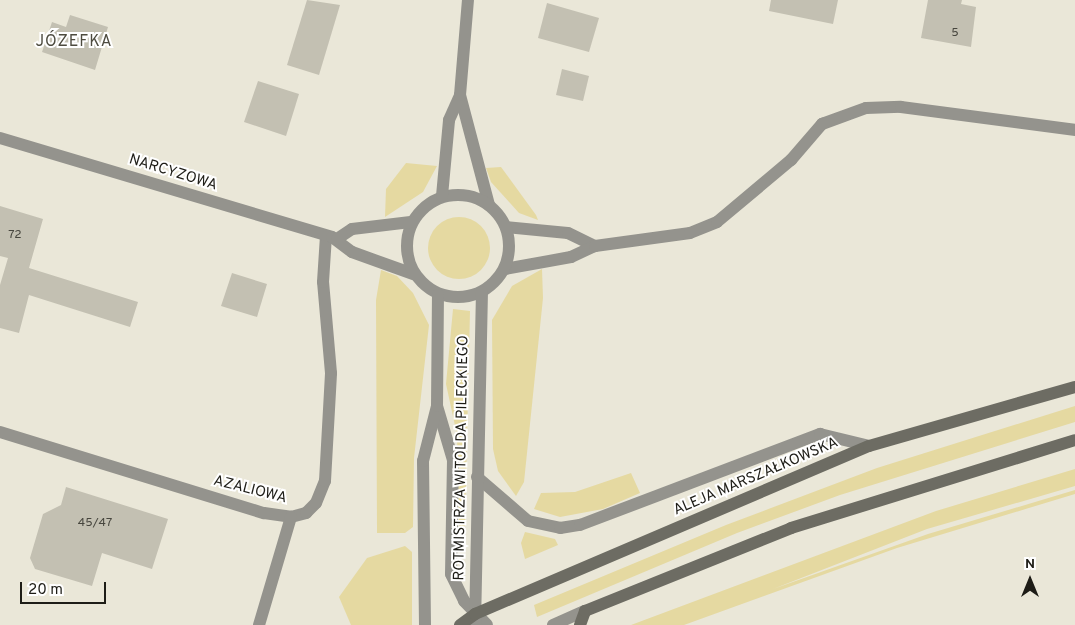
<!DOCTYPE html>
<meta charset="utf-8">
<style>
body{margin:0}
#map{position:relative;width:1075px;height:625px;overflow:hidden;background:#eae7d8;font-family:Overpass,sans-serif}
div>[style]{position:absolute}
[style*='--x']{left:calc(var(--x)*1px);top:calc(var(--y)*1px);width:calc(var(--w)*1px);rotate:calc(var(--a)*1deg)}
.green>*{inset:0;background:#e5d9a1}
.round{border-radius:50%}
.building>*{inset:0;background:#c3c0b2}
.minor>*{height:12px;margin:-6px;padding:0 6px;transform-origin:6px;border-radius:6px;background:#94938d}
.tertiary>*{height:12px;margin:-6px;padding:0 6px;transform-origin:6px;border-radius:6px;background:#94938d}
.tertiary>.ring{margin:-6px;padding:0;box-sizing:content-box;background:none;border:12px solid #94938d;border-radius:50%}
.secondary>*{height:12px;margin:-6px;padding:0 6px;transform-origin:6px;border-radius:6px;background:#6d6c63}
span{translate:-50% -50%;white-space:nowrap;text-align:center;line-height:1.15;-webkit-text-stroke:4px #fff;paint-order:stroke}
.number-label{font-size:12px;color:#47463e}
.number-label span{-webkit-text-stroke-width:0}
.street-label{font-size:15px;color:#1e1d17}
.neighbourhood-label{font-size:16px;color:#4d4b3f;letter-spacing:1px}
.north{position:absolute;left:1005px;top:555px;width:50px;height:50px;-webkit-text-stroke:4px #fff;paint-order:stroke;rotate:0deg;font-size:14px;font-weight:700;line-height:20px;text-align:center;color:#1e1d17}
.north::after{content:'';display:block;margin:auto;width:18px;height:22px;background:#1e1d17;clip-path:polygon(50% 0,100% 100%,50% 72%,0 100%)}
.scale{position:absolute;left:20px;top:582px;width:86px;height:22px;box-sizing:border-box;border:2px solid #1e1d17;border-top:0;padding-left:6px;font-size:15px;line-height:18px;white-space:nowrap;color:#1e1d17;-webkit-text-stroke:4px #fff;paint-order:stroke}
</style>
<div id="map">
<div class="green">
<div style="clip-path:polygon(406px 163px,437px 166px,423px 192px,385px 217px,386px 189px)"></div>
<div style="clip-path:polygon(501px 167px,536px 215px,538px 220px,519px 213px,491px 182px,486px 168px)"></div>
<div class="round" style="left:428px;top:217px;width:62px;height:62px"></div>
<div style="clip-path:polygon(542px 269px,543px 298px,524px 482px,516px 496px,498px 471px,493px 449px,492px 320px,512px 286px)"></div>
<div style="clip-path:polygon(381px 270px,397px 276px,413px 293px,429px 325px,414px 458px,413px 527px,405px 533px,377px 533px,376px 300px)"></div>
<div style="clip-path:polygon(453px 309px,470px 311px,465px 526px,459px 526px,457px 435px,446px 384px)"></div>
<div style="clip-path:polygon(1075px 406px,1075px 422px,840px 495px,737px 533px,537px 617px,534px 605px,726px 525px,877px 468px)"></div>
<div style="clip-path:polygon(1075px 469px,1075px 486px,927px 529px,773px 589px,928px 534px,1075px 490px,1075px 494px,897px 548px,684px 625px,631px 625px,936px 511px)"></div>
<div style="clip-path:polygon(631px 473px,640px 493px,603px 509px,560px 517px,534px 509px,541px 493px,575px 492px)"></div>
<div style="clip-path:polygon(525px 532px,555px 539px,558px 545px,525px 559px,521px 543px)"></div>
<div style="clip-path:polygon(405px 546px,412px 552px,412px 625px,351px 625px,339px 597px,367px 558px)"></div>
</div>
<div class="building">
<div style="clip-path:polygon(307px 0,340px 5px,319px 75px,287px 65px)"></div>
<div style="clip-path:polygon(771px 0,838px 0,833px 24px,769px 11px)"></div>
<div style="clip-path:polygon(928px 0,962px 0,961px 4px,976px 7px,971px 47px,921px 38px)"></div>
<div style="clip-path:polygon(547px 3px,599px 18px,589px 52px,538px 38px)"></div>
<div style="clip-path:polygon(70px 15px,108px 27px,95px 70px,42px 52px,52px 22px,66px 27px)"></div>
<div style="clip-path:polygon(562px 69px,589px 76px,583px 101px,556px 95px)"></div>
<div style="clip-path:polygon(258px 81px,299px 94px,286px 136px,244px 122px)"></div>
<div style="clip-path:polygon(0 206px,43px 219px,29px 268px,138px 302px,130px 327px,29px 295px,19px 333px,0 328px,0 285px,8px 258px,0 256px)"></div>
<div style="clip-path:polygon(232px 273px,267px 284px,257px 317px,221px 306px)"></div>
<div style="clip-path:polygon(66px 487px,168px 519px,152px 569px,102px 553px,92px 586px,35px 569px,30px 558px,43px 514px,61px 505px)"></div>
</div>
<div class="minor">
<div style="--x:506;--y:227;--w:62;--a:5.5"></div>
<div style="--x:568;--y:233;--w:30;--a:26"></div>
<div style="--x:505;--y:269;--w:67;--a:-10.3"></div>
<div style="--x:571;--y:257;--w:26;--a:-25"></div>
<div style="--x:595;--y:246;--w:96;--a:-7.8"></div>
<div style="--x:690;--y:233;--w:29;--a:-22"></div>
<div style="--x:717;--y:222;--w:97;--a:-40"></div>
<div style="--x:791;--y:160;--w:48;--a:-49.3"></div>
<div style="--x:822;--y:124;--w:47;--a:-20"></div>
<div style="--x:866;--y:108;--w:35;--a:-2"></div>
<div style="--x:901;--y:107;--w:176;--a:7.5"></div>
<div style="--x:0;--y:432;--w:276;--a:17.1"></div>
<div style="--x:264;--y:513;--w:27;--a:8"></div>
<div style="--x:291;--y:517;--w:16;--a:-15"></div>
<div style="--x:306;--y:513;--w:14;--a:-45"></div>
<div style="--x:316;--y:503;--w:24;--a:-68"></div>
<div style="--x:325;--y:481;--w:108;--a:-86.8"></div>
<div style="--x:331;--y:373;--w:91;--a:-95"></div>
<div style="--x:323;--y:282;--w:46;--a:-86.3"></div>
<div style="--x:259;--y:625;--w:113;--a:-73.5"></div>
</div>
<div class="tertiary">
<div style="--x:460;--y:95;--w:114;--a:75.2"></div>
<div style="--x:0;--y:138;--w:346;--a:16.6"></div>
<div style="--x:332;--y:237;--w:25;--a:37"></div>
<div style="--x:352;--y:252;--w:65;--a:19.8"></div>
<div class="ring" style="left:407px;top:195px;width:90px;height:90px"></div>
<div style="--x:442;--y:196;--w:76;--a:-84.7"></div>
<div style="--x:449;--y:120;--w:27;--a:-66"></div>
<div style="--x:460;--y:95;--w:95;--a:-85.2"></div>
<div style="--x:337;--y:239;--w:18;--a:-34"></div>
<div style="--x:352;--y:229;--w:59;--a:-6.8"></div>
<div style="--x:437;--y:406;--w:56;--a:73.5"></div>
<div style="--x:453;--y:460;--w:114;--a:91"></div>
<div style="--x:451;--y:574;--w:30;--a:64"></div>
<div style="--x:464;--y:601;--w:33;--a:46"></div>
<div style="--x:477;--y:477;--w:67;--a:40.8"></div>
<div style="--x:528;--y:521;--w:33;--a:12"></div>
<div style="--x:560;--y:528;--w:20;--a:-9"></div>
<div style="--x:580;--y:525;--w:257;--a:-20.8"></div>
<div style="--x:820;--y:434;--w:50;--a:13.8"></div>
<div style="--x:425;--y:625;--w:164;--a:-90.7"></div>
<div style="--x:423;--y:461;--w:57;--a:-75.7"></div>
<div style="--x:437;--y:406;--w:111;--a:-89.5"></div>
<div style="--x:475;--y:625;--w:333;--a:-88.8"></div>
<div style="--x:553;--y:625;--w:35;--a:-24"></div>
</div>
<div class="secondary">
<div style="--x:460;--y:625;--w:19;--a:-36"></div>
<div style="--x:475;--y:614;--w:428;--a:-23.1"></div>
<div style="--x:869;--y:446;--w:214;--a:-16"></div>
<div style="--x:580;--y:625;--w:15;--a:-70"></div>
<div style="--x:585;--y:611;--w:222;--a:-21.9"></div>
<div style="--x:791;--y:528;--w:297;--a:-17.2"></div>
</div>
<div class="number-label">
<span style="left:955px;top:34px">5</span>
<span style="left:15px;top:236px">72</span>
<span style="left:95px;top:524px">45/47</span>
</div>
<div class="street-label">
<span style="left:173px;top:173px;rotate:17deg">NARCYZOWA</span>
<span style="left:462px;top:458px;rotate:-89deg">ROTMISTRZA WITOLDA PILECKIEGO</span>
<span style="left:756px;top:477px;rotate:-23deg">ALEJA MARSZAŁKOWSKA</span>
<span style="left:250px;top:490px;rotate:14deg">AZALIOWA</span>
</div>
<div class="neighbourhood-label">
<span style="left:74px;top:42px">JÓZEFKA</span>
</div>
<div class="north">N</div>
<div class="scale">20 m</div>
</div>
